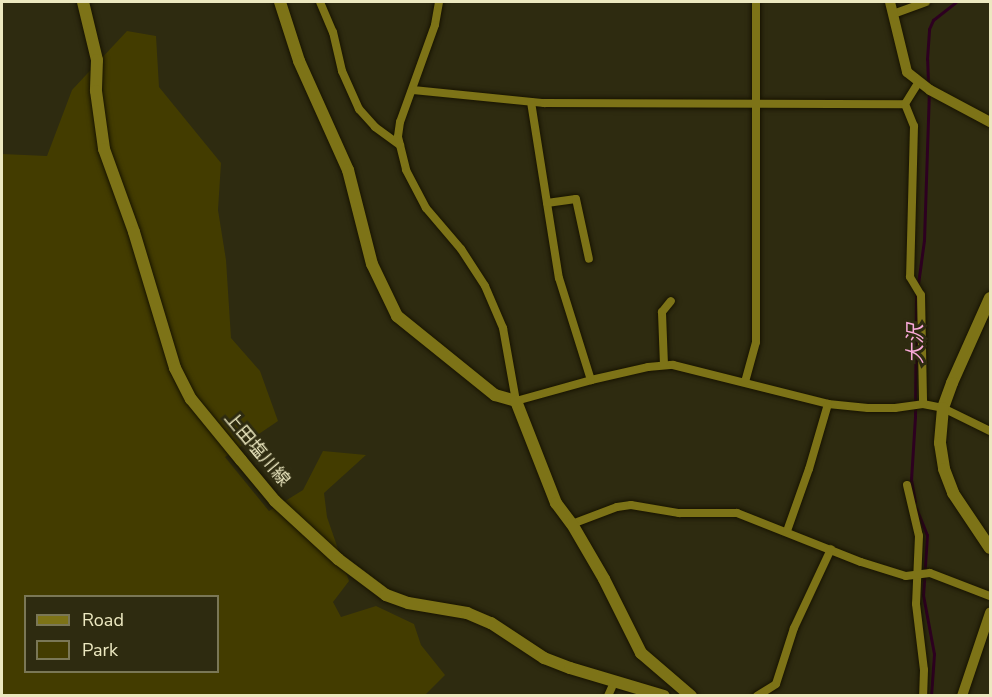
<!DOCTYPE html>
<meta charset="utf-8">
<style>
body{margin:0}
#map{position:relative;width:992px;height:697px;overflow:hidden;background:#2e2b10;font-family:"Nunito Sans","Noto Sans JP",sans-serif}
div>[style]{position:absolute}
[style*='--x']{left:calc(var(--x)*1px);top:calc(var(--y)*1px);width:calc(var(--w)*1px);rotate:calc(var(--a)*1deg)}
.green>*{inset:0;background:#433c00}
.stream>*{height:3px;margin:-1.5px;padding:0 1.5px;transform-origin:1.5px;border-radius:1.5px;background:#2d0020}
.roads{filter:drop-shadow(0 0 2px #171300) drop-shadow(0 0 2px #171300)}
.minor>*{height:8px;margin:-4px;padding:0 4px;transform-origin:4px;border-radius:4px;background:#7d7317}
.tertiary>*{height:10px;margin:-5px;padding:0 5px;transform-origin:5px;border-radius:5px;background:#7d7317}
.secondary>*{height:12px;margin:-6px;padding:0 6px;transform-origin:6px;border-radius:6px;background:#7d7317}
span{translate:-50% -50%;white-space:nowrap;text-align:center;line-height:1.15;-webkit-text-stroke:6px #2e2b10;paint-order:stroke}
.street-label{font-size:18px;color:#ece8c0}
.water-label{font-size:20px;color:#faaada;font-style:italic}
.frame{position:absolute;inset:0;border:3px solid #ece8c0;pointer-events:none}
.legend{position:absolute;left:24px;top:595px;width:195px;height:78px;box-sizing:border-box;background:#2e2b10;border:2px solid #7a7756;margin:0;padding:8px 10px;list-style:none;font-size:18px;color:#ece8c0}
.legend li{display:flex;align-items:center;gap:12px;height:30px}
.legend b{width:30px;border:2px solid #7a7756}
</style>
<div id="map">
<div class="green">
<div style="clip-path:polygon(evenodd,127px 31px,156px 36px,159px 87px,221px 163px,218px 210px,226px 260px,231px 338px,260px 371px,278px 421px,225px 457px,269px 511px,303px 490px,323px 451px,366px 455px,324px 493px,327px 517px,349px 581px,333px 602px,341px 617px,376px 606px,414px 624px,421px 645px,445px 675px,424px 696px,2px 696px,2px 154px,47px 156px,72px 90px,127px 31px,26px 596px,218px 596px,218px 672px,26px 672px,26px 596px)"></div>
</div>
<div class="stream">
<div style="--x:928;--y:83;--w:24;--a:-92"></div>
<div style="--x:927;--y:59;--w:30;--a:-86"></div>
<div style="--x:929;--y:29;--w:10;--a:-66"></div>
<div style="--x:933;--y:20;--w:29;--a:-38"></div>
<div style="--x:918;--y:284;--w:44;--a:-82.2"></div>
<div style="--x:924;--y:240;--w:147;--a:-88.1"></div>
<div style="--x:915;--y:502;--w:22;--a:-100"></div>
<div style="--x:911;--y:480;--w:63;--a:-86.4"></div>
<div style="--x:915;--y:417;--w:124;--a:-89.5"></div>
<div style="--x:916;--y:508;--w:29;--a:68"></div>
<div style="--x:927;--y:535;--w:60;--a:93.8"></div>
<div style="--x:923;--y:595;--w:60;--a:79.4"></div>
<div style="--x:934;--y:654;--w:42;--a:94.1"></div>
</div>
<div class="roads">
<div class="minor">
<div style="--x:320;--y:2;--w:33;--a:67"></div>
<div style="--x:333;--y:32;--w:40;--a:77"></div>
<div style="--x:342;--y:71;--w:42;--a:65.9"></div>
<div style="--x:359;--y:109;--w:24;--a:48"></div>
<div style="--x:375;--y:127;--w:31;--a:36"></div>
<div style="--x:439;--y:2;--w:23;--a:100"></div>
<div style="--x:435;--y:25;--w:103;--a:109.8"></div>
<div style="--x:400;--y:122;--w:15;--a:98"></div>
<div style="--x:398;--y:137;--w:34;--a:76"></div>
<div style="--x:406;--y:170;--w:43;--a:62.2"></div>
<div style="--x:426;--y:208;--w:54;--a:49.5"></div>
<div style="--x:461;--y:249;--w:44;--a:57"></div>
<div style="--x:485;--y:286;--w:46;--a:66.8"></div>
<div style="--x:503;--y:328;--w:74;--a:79.9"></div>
<div style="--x:516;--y:401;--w:78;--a:-15.6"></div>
<div style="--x:591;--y:380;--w:58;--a:-12.8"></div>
<div style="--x:648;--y:367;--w:25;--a:-5"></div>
<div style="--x:673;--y:365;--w:160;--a:14.1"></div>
<div style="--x:828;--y:404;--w:40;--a:5.7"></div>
<div style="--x:868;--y:408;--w:27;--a:0"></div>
<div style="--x:895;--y:408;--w:28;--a:-8"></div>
<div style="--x:923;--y:404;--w:20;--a:11"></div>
<div style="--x:943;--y:408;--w:52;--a:26.1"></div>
<div style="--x:893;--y:14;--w:35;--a:-20"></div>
<div style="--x:413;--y:90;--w:132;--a:5.7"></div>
<div style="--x:544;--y:103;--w:361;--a:0.2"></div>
<div style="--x:531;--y:102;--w:178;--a:81"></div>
<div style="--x:559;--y:278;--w:107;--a:72.6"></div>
<div style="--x:905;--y:104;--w:24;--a:68"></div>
<div style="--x:914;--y:126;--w:151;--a:91.5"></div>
<div style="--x:910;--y:277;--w:21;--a:59"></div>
<div style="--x:921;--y:295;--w:109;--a:88.9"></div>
<div style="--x:905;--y:104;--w:26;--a:-58"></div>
<div style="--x:547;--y:203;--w:29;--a:-8"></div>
<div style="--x:576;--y:199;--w:61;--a:77.8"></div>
<div style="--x:664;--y:365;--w:53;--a:-92.2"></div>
<div style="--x:662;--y:312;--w:14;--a:-51"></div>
<div style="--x:745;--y:382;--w:41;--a:-74.6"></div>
<div style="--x:756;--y:342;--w:340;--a:-90"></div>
<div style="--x:907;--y:485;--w:52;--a:76.8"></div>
<div style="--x:919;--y:536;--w:68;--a:92.5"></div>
<div style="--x:916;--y:604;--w:66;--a:83.1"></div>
<div style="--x:924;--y:670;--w:26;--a:92"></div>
<div style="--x:572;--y:524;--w:48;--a:-20.7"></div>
<div style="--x:617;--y:507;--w:14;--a:-8"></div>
<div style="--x:631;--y:505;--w:49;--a:9.5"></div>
<div style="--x:679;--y:513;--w:58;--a:0"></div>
<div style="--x:737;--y:513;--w:133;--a:21.6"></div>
<div style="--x:861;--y:562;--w:47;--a:17.3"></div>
<div style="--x:906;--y:576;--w:24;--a:-7"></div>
<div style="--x:930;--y:573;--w:64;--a:21"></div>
<div style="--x:787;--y:531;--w:66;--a:-70.5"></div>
<div style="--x:809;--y:469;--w:68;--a:-73.7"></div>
<div style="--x:608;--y:696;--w:17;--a:-66"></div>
<div style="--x:757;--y:696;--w:22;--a:-32"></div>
<div style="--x:776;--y:684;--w:59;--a:-72.2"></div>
<div style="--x:794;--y:628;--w:87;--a:-64.9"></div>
</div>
<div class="tertiary">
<div style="--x:890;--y:2;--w:72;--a:76.3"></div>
<div style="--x:907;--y:72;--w:29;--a:38"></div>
<div style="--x:930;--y:90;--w:68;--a:28.1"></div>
<div style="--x:962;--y:696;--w:88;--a:-71.4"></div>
</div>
<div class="secondary">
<div style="--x:83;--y:2;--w:60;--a:76.4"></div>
<div style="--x:97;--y:60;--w:31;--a:92"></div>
<div style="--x:96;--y:91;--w:59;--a:82.1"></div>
<div style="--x:104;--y:149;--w:88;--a:70.1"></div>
<div style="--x:134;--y:232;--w:142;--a:73.2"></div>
<div style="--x:175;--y:368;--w:35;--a:63"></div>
<div style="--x:191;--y:399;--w:79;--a:50.7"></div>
<div style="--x:241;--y:460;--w:53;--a:50.3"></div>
<div style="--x:275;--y:501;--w:86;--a:42.6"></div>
<div style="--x:338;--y:559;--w:60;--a:36.9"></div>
<div style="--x:386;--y:595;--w:23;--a:20"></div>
<div style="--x:408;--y:603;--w:60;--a:9.6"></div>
<div style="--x:467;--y:613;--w:26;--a:23"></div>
<div style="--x:491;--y:623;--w:64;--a:33.4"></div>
<div style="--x:544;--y:658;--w:28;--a:21"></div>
<div style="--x:570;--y:668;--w:98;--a:16.6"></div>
<div style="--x:280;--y:2;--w:62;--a:72.1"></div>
<div style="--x:299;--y:61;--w:120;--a:65.8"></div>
<div style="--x:348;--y:170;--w:97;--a:75.7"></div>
<div style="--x:372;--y:264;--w:58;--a:64.3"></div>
<div style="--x:397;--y:316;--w:126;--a:38.9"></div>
<div style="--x:495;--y:395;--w:22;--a:16"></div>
<div style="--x:516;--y:401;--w:110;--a:68.6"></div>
<div style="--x:556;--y:503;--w:26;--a:53"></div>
<div style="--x:572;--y:524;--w:64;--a:59.8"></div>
<div style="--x:604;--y:579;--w:83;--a:63.4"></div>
<div style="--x:641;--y:653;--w:66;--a:40.7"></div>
<div style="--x:990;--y:298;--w:93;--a:114.1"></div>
<div style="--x:952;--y:383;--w:27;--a:110"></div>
<div style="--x:943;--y:408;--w:35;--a:95"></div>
<div style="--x:940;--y:443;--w:26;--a:81"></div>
<div style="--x:944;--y:469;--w:26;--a:69"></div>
<div style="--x:953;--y:493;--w:66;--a:56.1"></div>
</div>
</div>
<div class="street-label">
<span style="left:257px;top:449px;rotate:50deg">上田塩川線</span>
</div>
<div class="water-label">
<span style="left:915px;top:344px;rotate:-90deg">大沢</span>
</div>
<div class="frame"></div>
<ul class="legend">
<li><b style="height:8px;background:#7d7317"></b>Road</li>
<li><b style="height:16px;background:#433c00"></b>Park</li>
</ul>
</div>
